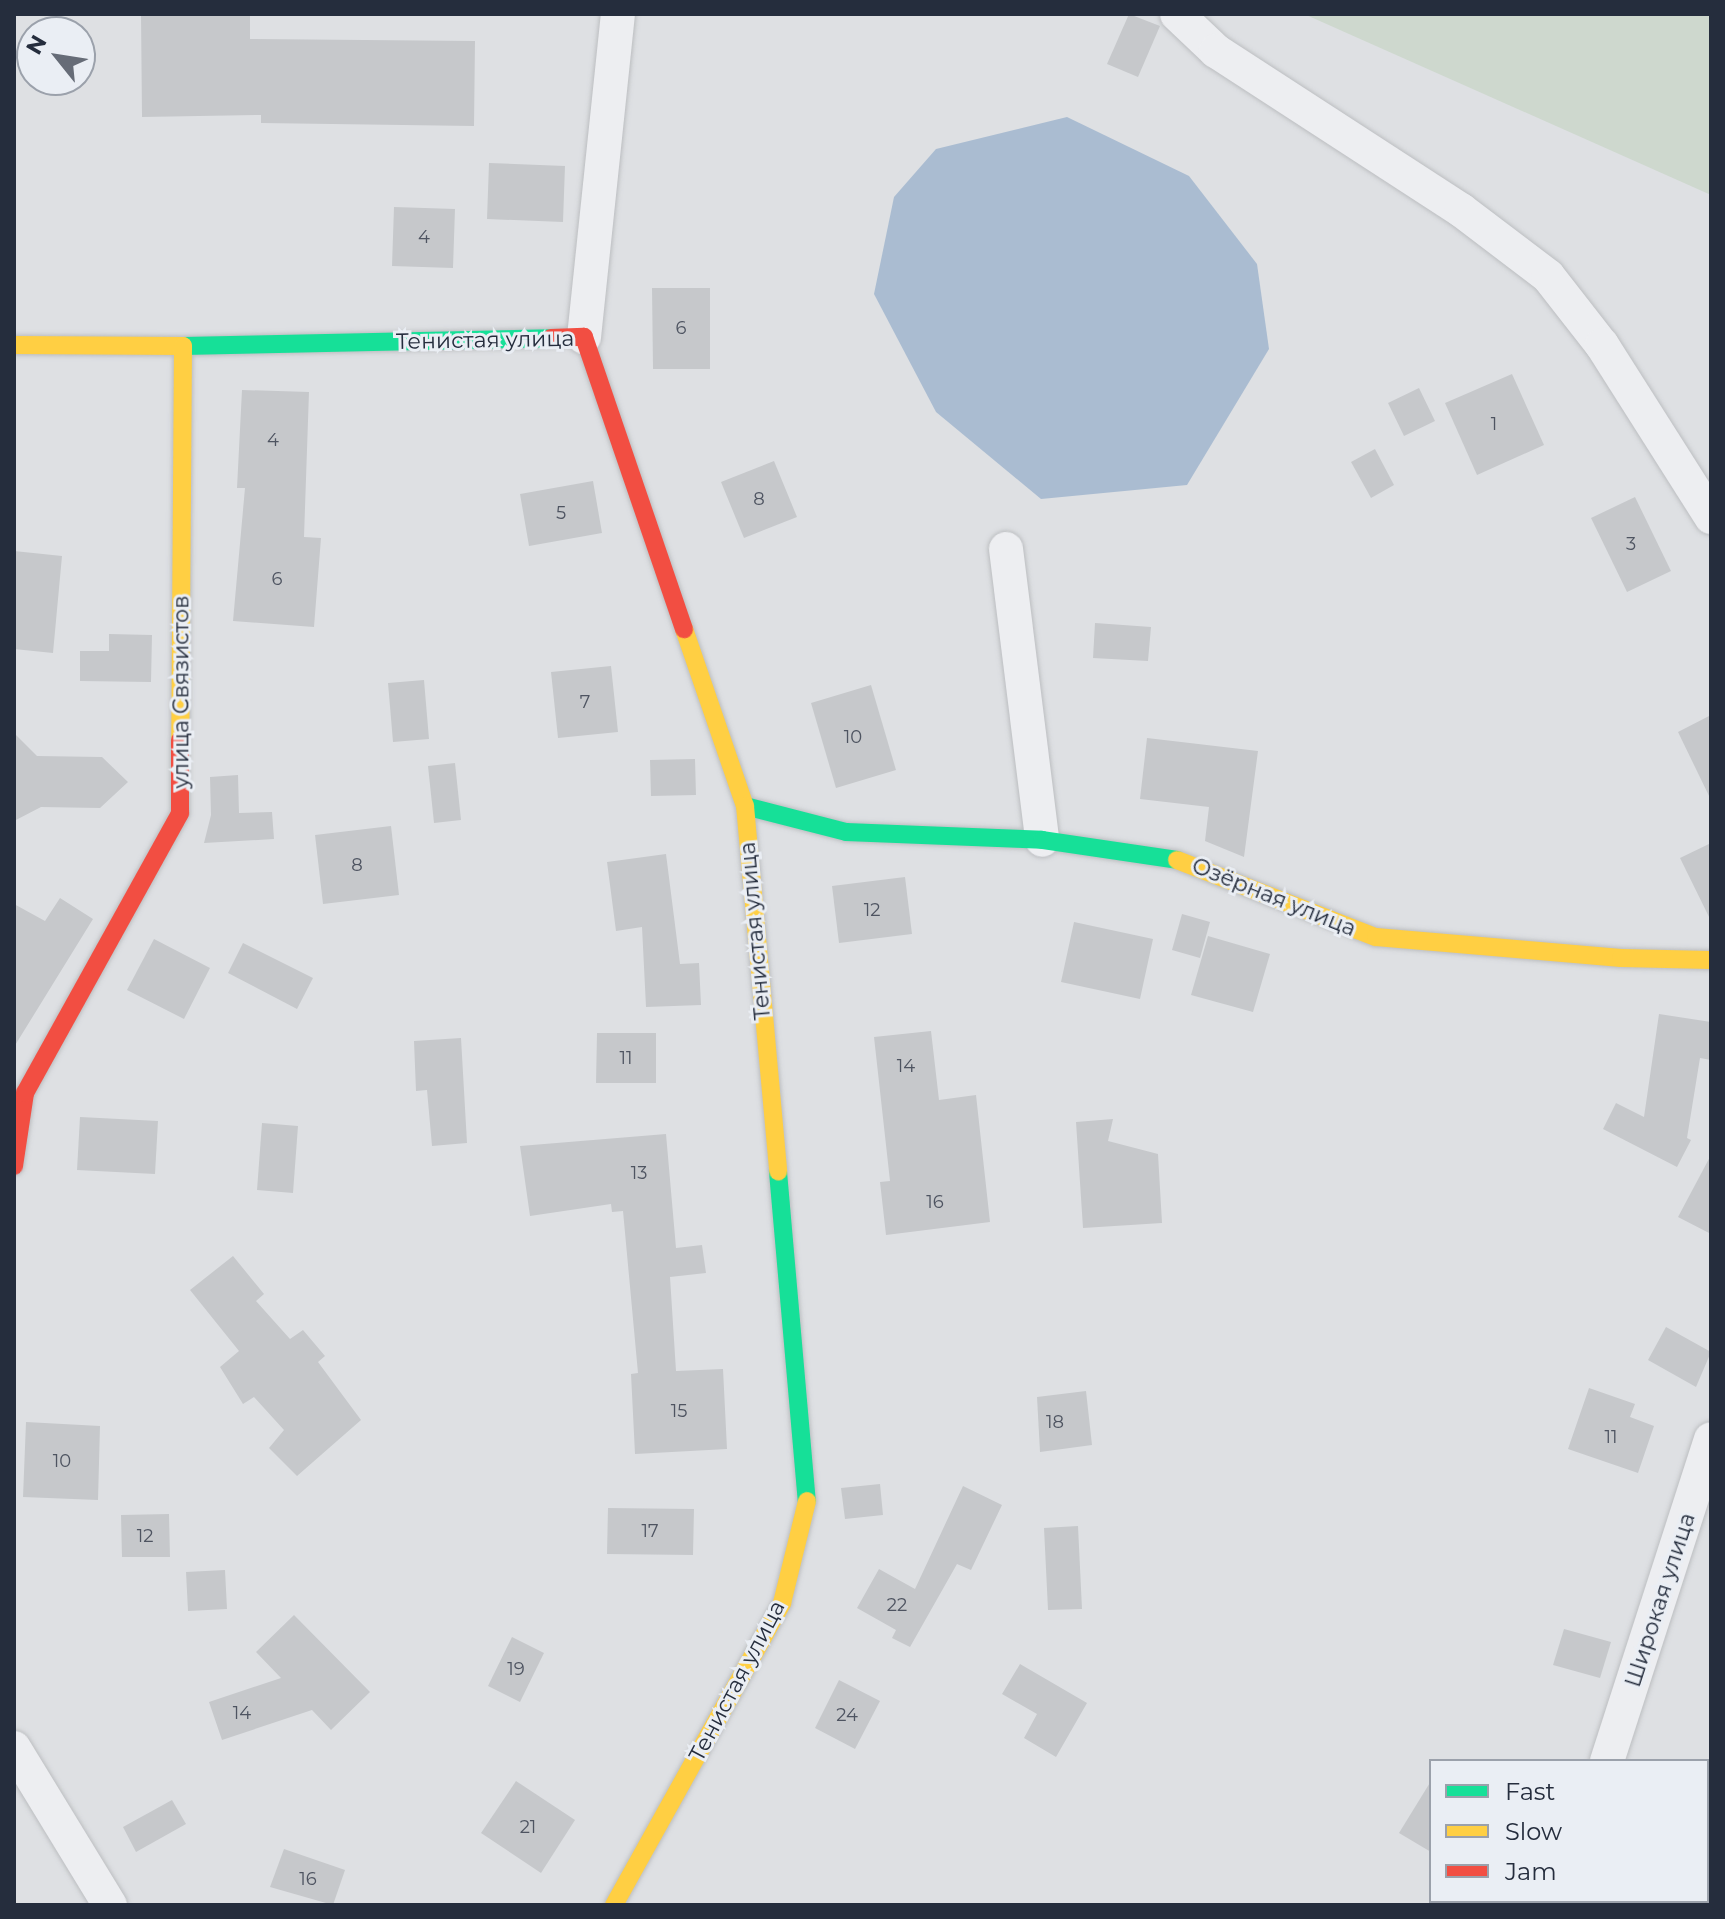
<!DOCTYPE html>
<meta charset="utf-8">
<style>
body{margin:0}
#map{position:relative;width:1725px;height:1919px;overflow:hidden;background:#dee0e3;font-family:Montserrat,sans-serif}
div>[style]{position:absolute}
[style*='--x']{left:calc(var(--x)*1px);top:calc(var(--y)*1px);width:calc(var(--w)*1px);rotate:calc(var(--a)*1deg)}
.green>*{inset:0;background:#ced8ce}
.water>*{inset:0;background:#aabcd1}
.building>*{inset:0;background:#c6c8cb}
.roads{filter:drop-shadow(0 0 2px #bcbec1) drop-shadow(0 0 2px #bcbec1)}
.street>*{height:34px;margin:-17px;padding:0 17px;transform-origin:17px;border-radius:17px;background:#edeef1}
.fast>*{height:18px;margin:-9px;padding:0 9px;transform-origin:9px;border-radius:9px;background:#16e098}
.slow>*{height:18px;margin:-9px;padding:0 9px;transform-origin:9px;border-radius:9px;background:#ffcf43}
.jam>*{height:18px;margin:-9px;padding:0 9px;transform-origin:9px;border-radius:9px;background:#f24e42}
span{translate:-50% -50%;white-space:nowrap;text-align:center;line-height:1.15;-webkit-text-stroke:6px #eaeef4;paint-order:stroke}
.number-label{font-size:18px;color:#4e5461}
.number-label span{-webkit-text-stroke-width:0}
.street-label{font-size:22px;color:#252d3d}
.frame{position:absolute;inset:0;border:16px solid #252d3d;pointer-events:none}
.legend{position:absolute;left:1429px;top:1759px;width:280px;height:144px;box-sizing:border-box;background:#eaeef4;border:2px solid #9ba1ab;margin:0;padding:10px 14px;list-style:none;font-size:24px;color:#252d3d}
.legend li{display:flex;align-items:center;gap:16px;height:40px}
.legend b{width:40px;border:2px solid #9ba1ab}
.north{position:absolute;left:16px;top:16px;width:80px;height:80px;box-sizing:border-box;background:#eaeef4;border:2px solid #9ba1ab;border-radius:50%;rotate:300deg;font-size:22px;font-weight:700;line-height:32px;text-align:center;color:#252d3d}
.north::after{content:'';display:block;margin:auto;width:28px;height:36px;background:#666c77;clip-path:polygon(50% 0,100% 100%,50% 72%,0 100%)}
</style>
<div id="map">
<div class="green">
<div style="clip-path:polygon(1304px 14px,1711px 14px,1711px 195px)"></div>
</div>
<div class="water">
<div style="clip-path:polygon(1067px 117px,1189px 176px,1257px 264px,1269px 349px,1187px 485px,1041px 499px,936px 412px,874px 294px,894px 197px,936px 149px)"></div>
</div>
<div class="building">
<div style="clip-path:polygon(141px 14px,250px 14px,250px 39px,475px 41px,474px 126px,261px 123px,261px 115px,142px 117px)"></div>
<div style="clip-path:polygon(1129px 14px,1160px 26px,1138px 77px,1107px 64px)"></div>
<div style="clip-path:polygon(489px 163px,565px 166px,563px 222px,487px 219px)"></div>
<div style="clip-path:polygon(394px 207px,455px 209px,453px 268px,392px 266px)"></div>
<div style="clip-path:polygon(652px 288px,710px 288px,710px 369px,653px 369px)"></div>
<div style="clip-path:polygon(1512px 374px,1544px 445px,1477px 475px,1445px 403px)"></div>
<div style="clip-path:polygon(1419px 388px,1435px 421px,1404px 436px,1388px 403px)"></div>
<div style="clip-path:polygon(242px 390px,309px 392px,304px 537px,321px 538px,314px 627px,233px 621px,245px 488px,237px 488px)"></div>
<div style="clip-path:polygon(1375px 449px,1394px 485px,1371px 498px,1351px 462px)"></div>
<div style="clip-path:polygon(774px 461px,797px 517px,744px 538px,721px 482px)"></div>
<div style="clip-path:polygon(593px 481px,602px 533px,529px 546px,520px 494px)"></div>
<div style="clip-path:polygon(1635px 497px,1671px 571px,1627px 592px,1591px 518px)"></div>
<div style="clip-path:polygon(14px 551px,62px 556px,53px 653px,14px 649px)"></div>
<div style="clip-path:polygon(1095px 623px,1151px 627px,1148px 661px,1093px 658px)"></div>
<div style="clip-path:polygon(109px 634px,152px 635px,151px 682px,80px 681px,80px 651px,109px 651px)"></div>
<div style="clip-path:polygon(611px 666px,618px 732px,558px 738px,551px 672px)"></div>
<div style="clip-path:polygon(424px 680px,429px 739px,393px 742px,388px 683px)"></div>
<div style="clip-path:polygon(871px 685px,896px 770px,836px 788px,811px 703px)"></div>
<div style="clip-path:polygon(1711px 715px,1711px 800px,1678px 732px)"></div>
<div style="clip-path:polygon(14px 733px,37px 756px,102px 757px,128px 782px,100px 808px,41px 807px,14px 821px)"></div>
<div style="clip-path:polygon(1147px 738px,1258px 751px,1244px 857px,1205px 841px,1209px 807px,1140px 799px)"></div>
<div style="clip-path:polygon(695px 759px,696px 795px,651px 796px,650px 760px)"></div>
<div style="clip-path:polygon(455px 763px,461px 820px,434px 823px,428px 766px)"></div>
<div style="clip-path:polygon(238px 775px,239px 813px,272px 812px,274px 839px,204px 843px,211px 815px,210px 777px)"></div>
<div style="clip-path:polygon(391px 826px,399px 895px,323px 904px,315px 835px)"></div>
<div style="clip-path:polygon(1711px 843px,1711px 921px,1680px 858px)"></div>
<div style="clip-path:polygon(666px 854px,680px 964px,699px 963px,701px 1005px,646px 1007px,642px 927px,616px 931px,607px 862px)"></div>
<div style="clip-path:polygon(905px 877px,912px 934px,839px 943px,832px 886px)"></div>
<div style="clip-path:polygon(60px 898px,93px 919px,14px 1047px,14px 904px,45px 921px)"></div>
<div style="clip-path:polygon(1182px 914px,1210px 922px,1200px 958px,1172px 950px)"></div>
<div style="clip-path:polygon(1074px 922px,1153px 939px,1140px 999px,1061px 982px)"></div>
<div style="clip-path:polygon(1208px 936px,1270px 954px,1253px 1012px,1191px 995px)"></div>
<div style="clip-path:polygon(154px 939px,210px 968px,184px 1019px,127px 990px)"></div>
<div style="clip-path:polygon(243px 943px,313px 978px,297px 1009px,228px 973px)"></div>
<div style="clip-path:polygon(1659px 1014px,1711px 1022px,1711px 1060px,1700px 1058px,1687px 1138px,1691px 1140px,1677px 1167px,1603px 1129px,1616px 1103px,1644px 1117px)"></div>
<div style="clip-path:polygon(931px 1031px,939px 1100px,976px 1095px,990px 1222px,886px 1235px,880px 1182px,890px 1181px,874px 1037px)"></div>
<div style="clip-path:polygon(597px 1033px,656px 1033px,656px 1083px,596px 1083px)"></div>
<div style="clip-path:polygon(461px 1038px,467px 1143px,432px 1146px,427px 1090px,416px 1091px,414px 1041px)"></div>
<div style="clip-path:polygon(80px 1117px,158px 1121px,155px 1174px,77px 1170px)"></div>
<div style="clip-path:polygon(1113px 1119px,1108px 1141px,1158px 1154px,1162px 1223px,1083px 1228px,1076px 1122px)"></div>
<div style="clip-path:polygon(262px 1123px,298px 1126px,293px 1193px,257px 1190px)"></div>
<div style="clip-path:polygon(666px 1134px,676px 1248px,702px 1245px,706px 1273px,670px 1277px,676px 1371px,723px 1369px,727px 1449px,635px 1454px,631px 1374px,638px 1373px,623px 1211px,612px 1212px,611px 1204px,530px 1216px,520px 1146px)"></div>
<div style="clip-path:polygon(1711px 1155px,1711px 1234px,1678px 1217px)"></div>
<div style="clip-path:polygon(233px 1256px,264px 1294px,256px 1301px,290px 1339px,303px 1330px,325px 1356px,318px 1362px,361px 1420px,297px 1476px,269px 1448px,284px 1430px,254px 1397px,243px 1404px,220px 1367px,239px 1351px,190px 1290px)"></div>
<div style="clip-path:polygon(1666px 1327px,1711px 1352px,1696px 1387px,1648px 1360px)"></div>
<div style="clip-path:polygon(1589px 1388px,1635px 1404px,1630px 1417px,1654px 1426px,1638px 1473px,1568px 1449px)"></div>
<div style="clip-path:polygon(1086px 1391px,1092px 1445px,1040px 1452px,1037px 1397px)"></div>
<div style="clip-path:polygon(26px 1422px,100px 1426px,98px 1500px,23px 1497px)"></div>
<div style="clip-path:polygon(880px 1484px,883px 1515px,845px 1519px,841px 1488px)"></div>
<div style="clip-path:polygon(963px 1486px,1002px 1505px,971px 1570px,957px 1564px,910px 1647px,892px 1638px,896px 1630px,857px 1608px,879px 1569px,915px 1589px)"></div>
<div style="clip-path:polygon(608px 1508px,694px 1509px,693px 1555px,607px 1554px)"></div>
<div style="clip-path:polygon(169px 1514px,170px 1557px,122px 1557px,121px 1515px)"></div>
<div style="clip-path:polygon(1078px 1526px,1082px 1609px,1048px 1610px,1044px 1528px)"></div>
<div style="clip-path:polygon(225px 1570px,227px 1609px,188px 1611px,186px 1572px)"></div>
<div style="clip-path:polygon(294px 1615px,370px 1692px,331px 1730px,312px 1710px,222px 1740px,209px 1702px,281px 1678px,256px 1652px)"></div>
<div style="clip-path:polygon(1564px 1629px,1611px 1642px,1600px 1678px,1553px 1665px)"></div>
<div style="clip-path:polygon(512px 1637px,544px 1653px,520px 1702px,488px 1686px)"></div>
<div style="clip-path:polygon(1020px 1664px,1087px 1703px,1056px 1757px,1024px 1738px,1037px 1714px,1002px 1694px)"></div>
<div style="clip-path:polygon(839px 1680px,880px 1701px,855px 1749px,815px 1728px)"></div>
<div style="clip-path:polygon(516px 1781px,575px 1820px,541px 1873px,481px 1833px)"></div>
<div style="clip-path:polygon(1431px 1781px,1431px 1852px,1399px 1833px)"></div>
<div style="clip-path:polygon(172px 1800px,186px 1824px,136px 1852px,123px 1827px)"></div>
<div style="clip-path:polygon(284px 1849px,345px 1870px,333px 1905px,270px 1887px)"></div>
</div>
<div class="roads">
<div class="street">
<div style="--x:1177;--y:14;--w:54;--a:43.5"></div>
<div style="--x:1216;--y:51;--w:292;--a:33"></div>
<div style="--x:1461;--y:210;--w:109;--a:37.2"></div>
<div style="--x:1548;--y:276;--w:88;--a:52"></div>
<div style="--x:1602;--y:345;--w:204;--a:57.6"></div>
<div style="--x:584;--y:337;--w:325;--a:-84"></div>
<div style="--x:1006;--y:549;--w:293;--a:82.9"></div>
<div style="--x:14;--y:1748;--w:184;--a:58.6"></div>
<div style="--x:1607;--y:1761;--w:338;--a:-72.1"></div>
<div style="--x:1552;--y:1905;--w:4;--a:-63"></div>
</div>
<div class="fast">
<div style="--x:183;--y:346;--w:368;--a:-1.2"></div>
<div style="--x:745;--y:806;--w:104;--a:14.4"></div>
<div style="--x:846;--y:832;--w:196;--a:2.3"></div>
<div style="--x:1042;--y:840;--w:136;--a:8.4"></div>
<div style="--x:778;--y:1172;--w:330;--a:85"></div>
</div>
<div class="slow">
<div style="--x:14;--y:345;--w:169;--a:0.3"></div>
<div style="--x:183;--y:346;--w:394;--a:90.4"></div>
<div style="--x:684;--y:629;--w:187;--a:71"></div>
<div style="--x:745;--y:806;--w:367;--a:84.8"></div>
<div style="--x:1177;--y:860;--w:213;--a:21.2"></div>
<div style="--x:1376;--y:937;--w:246;--a:4.9"></div>
<div style="--x:1621;--y:958;--w:90;--a:1.3"></div>
<div style="--x:614;--y:1905;--w:346;--a:-60.9"></div>
<div style="--x:782;--y:1603;--w:105;--a:-76.2"></div>
</div>
<div class="jam">
<div style="--x:551;--y:338;--w:33;--a:-2"></div>
<div style="--x:584;--y:337;--w:309;--a:71.1"></div>
<div style="--x:14;--y:1166;--w:74;--a:-81.4"></div>
<div style="--x:25;--y:1093;--w:320;--a:-61"></div>
<div style="--x:180;--y:813;--w:73;--a:-90"></div>
</div>
</div>
<div class="number-label">
<span style="left:424px;top:237px">4</span>
<span style="left:681px;top:328px">6</span>
<span style="left:1494px;top:424px">1</span>
<span style="left:273px;top:440px">4</span>
<span style="left:759px;top:499px">8</span>
<span style="left:561px;top:513px">5</span>
<span style="left:1631px;top:544px">3</span>
<span style="left:277px;top:579px">6</span>
<span style="left:585px;top:702px">7</span>
<span style="left:853px;top:737px">10</span>
<span style="left:357px;top:865px">8</span>
<span style="left:872px;top:910px">12</span>
<span style="left:626px;top:1058px">11</span>
<span style="left:906px;top:1066px">14</span>
<span style="left:639px;top:1173px">13</span>
<span style="left:935px;top:1202px">16</span>
<span style="left:679px;top:1411px">15</span>
<span style="left:1055px;top:1422px">18</span>
<span style="left:1611px;top:1437px">11</span>
<span style="left:62px;top:1461px">10</span>
<span style="left:650px;top:1531px">17</span>
<span style="left:145px;top:1536px">12</span>
<span style="left:897px;top:1605px">22</span>
<span style="left:516px;top:1669px">19</span>
<span style="left:242px;top:1713px">14</span>
<span style="left:847px;top:1715px">24</span>
<span style="left:528px;top:1827px">21</span>
<span style="left:308px;top:1879px">16</span>
</div>
<div class="street-label">
<span style="left:485px;top:340px;rotate:-1deg">Тенистая улица</span>
<span style="left:181px;top:692px;rotate:-90deg">улица Связистов</span>
<span style="left:1274px;top:897px;rotate:22deg">Озёрная улица</span>
<span style="left:755px;top:931px;rotate:-95deg">Тенистая улица</span>
<span style="left:1660px;top:1600px;rotate:-72deg">Широкая улица</span>
<span style="left:737px;top:1681px;rotate:-62deg">Тенистая улица</span>
</div>
<div class="frame"></div>
<ul class="legend">
<li><b style="height:10px;background:#16e098"></b>Fast</li>
<li><b style="height:10px;background:#ffcf43"></b>Slow</li>
<li><b style="height:10px;background:#f24e42"></b>Jam</li>
</ul>
<div class="north">N</div>
</div>
